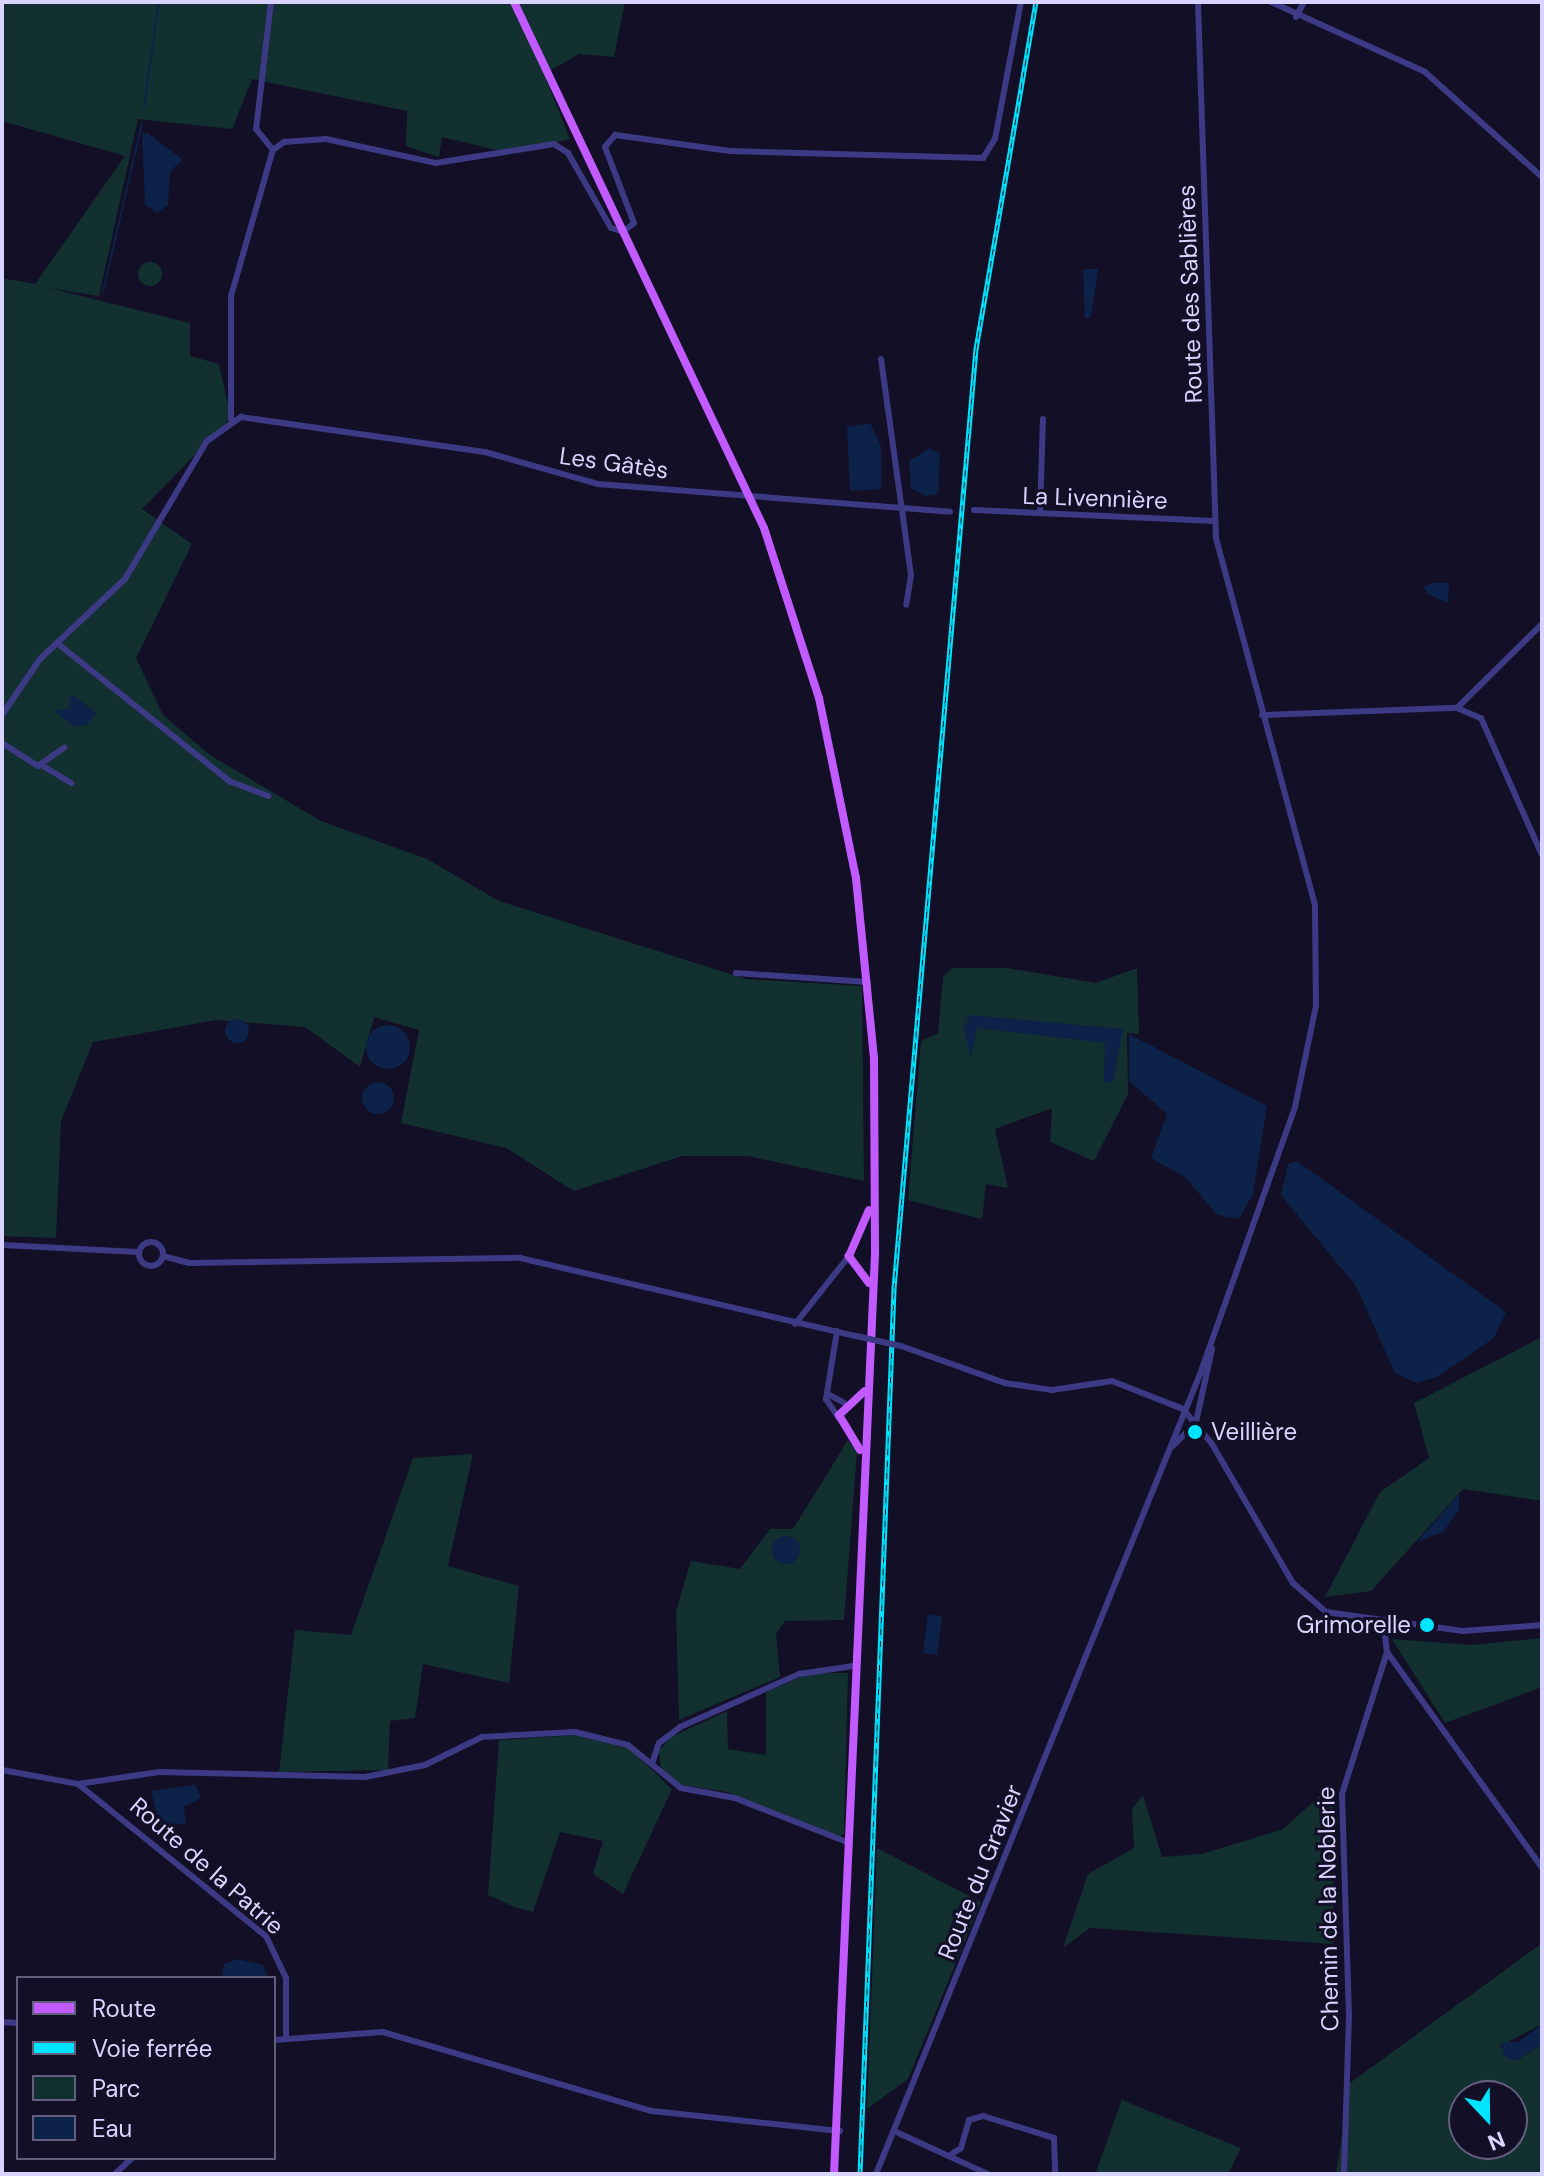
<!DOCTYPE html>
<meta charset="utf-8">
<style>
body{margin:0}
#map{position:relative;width:1544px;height:2176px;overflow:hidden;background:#130f26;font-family:"DM Sans",sans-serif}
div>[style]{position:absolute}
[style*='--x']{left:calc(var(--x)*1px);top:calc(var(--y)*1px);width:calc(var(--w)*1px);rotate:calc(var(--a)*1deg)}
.green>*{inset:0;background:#12302f}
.round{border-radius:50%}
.water>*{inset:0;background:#0c2248}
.stream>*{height:2px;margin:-1px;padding:0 1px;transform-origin:1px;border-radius:1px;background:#0c2248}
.minor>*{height:6px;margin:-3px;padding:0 3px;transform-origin:3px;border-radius:3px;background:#3d3a85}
.minor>.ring{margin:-3px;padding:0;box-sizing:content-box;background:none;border:6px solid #3d3a85;border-radius:50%}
.major>*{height:8px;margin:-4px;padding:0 4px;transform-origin:4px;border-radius:4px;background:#c25bff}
.rail>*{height:5px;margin-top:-2.5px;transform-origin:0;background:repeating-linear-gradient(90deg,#130f26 0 6px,#00e5ff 0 12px);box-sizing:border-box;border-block:2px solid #00e5ff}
.minor-bridge>*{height:6px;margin:-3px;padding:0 3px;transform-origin:3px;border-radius:3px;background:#3d3a85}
.dots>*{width:22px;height:22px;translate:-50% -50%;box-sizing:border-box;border:4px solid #130f26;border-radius:50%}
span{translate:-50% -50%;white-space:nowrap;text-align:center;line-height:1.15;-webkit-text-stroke:6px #130f26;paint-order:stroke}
.street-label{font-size:24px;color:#d9d4ff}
.poi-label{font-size:24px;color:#d9d4ff}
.left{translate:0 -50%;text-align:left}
.right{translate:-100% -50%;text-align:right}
.frame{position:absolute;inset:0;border:4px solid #d9d4ff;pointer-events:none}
.legend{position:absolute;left:16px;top:1976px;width:260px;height:184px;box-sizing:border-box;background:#130f26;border:2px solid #625e7d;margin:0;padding:10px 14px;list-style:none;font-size:24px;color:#d9d4ff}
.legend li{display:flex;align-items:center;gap:16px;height:40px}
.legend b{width:40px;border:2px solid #625e7d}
.north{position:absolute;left:1448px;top:2080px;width:80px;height:80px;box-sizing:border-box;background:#130f26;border:2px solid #625e7d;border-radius:50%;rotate:158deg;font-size:22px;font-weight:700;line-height:32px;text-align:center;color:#d9d4ff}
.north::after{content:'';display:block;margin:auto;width:28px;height:36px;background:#00e5ff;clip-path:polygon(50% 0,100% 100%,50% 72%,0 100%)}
</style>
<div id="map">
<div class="green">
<div style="clip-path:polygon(2px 2px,625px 2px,614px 57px,579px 54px,544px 74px,570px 139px,509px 153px,442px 137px,439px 157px,406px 146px,407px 111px,252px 79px,232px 129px,138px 119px,99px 296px,49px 288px,190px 323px,190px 356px,219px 364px,231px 418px,142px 509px,192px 544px,136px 658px,163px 715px,210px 755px,321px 821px,427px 859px,499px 901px,746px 979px,862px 986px,864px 1181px,748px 1156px,682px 1156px,574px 1191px,506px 1148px,401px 1123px,419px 1030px,374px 1017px,360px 1067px,305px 1027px,217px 1020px,93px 1042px,61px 1121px,56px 1238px,2px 1236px,2px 278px,35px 284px,125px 156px,2px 121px)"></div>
<div class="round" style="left:138px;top:262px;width:24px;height:24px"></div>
<div style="clip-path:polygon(952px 968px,1007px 968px,1096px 983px,1137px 968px,1139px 1034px,1127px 1033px,1128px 1094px,1094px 1161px,1050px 1142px,1052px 1108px,995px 1129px,1008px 1188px,986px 1184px,982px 1219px,908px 1200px,921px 1041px,938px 1033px,943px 977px)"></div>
<div style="clip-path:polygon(1542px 1337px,1542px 1501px,1463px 1489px,1371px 1591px,1325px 1597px,1380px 1492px,1429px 1458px,1414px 1403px)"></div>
<div style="clip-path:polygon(848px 1440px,857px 1452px,844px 1620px,785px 1621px,776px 1634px,780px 1677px,679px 1720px,676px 1611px,691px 1561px,740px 1569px,770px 1529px,793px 1529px)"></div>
<div style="clip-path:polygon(473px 1454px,448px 1566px,519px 1586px,509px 1683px,423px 1664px,415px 1718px,390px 1721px,388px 1770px,279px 1772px,295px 1630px,351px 1635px,413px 1458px)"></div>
<div style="clip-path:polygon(1542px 1638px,1542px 1687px,1445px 1723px,1392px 1639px,1472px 1645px)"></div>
<div style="clip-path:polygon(811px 1673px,848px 1673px,844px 1834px,836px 1838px,727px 1792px,682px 1785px,661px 1770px,659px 1751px,671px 1737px,727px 1711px,728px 1749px,766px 1755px,766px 1692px)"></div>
<div style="clip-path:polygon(577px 1735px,630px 1749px,672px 1789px,623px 1894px,593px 1874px,603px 1841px,560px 1832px,533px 1912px,517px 1908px,488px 1895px,499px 1740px)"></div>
<div style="clip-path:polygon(1323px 1793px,1334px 1795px,1333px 1944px,1090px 1928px,1063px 1948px,1088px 1874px,1134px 1848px,1132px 1809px,1143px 1795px,1162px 1857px,1202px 1854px,1283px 1829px)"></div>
<div style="clip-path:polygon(877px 1848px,981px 1902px,908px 2079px,867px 2109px)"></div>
<div style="clip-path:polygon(evenodd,1542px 1943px,1542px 2024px,1500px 2046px,1517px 2060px,1542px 2044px,1542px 2174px,1336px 2174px,1350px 2083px,1542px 1943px,1464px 2096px,1512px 2096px,1512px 2144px,1464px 2144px,1464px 2096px)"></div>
<div style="clip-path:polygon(1122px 2100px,1241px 2148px,1228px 2174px,1095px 2174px)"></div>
</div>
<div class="water">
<div style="clip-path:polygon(148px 133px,183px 160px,170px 171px,168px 205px,157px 213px,145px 205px,142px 134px)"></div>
<div style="clip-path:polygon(1083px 269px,1098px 269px,1091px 317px,1085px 319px)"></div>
<div style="clip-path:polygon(870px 423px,881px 446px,881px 489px,850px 491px,847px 427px)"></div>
<div style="clip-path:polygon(930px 448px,940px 454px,938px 494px,925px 496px,911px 488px,909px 461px)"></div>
<div style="clip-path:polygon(1432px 583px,1449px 583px,1448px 603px,1428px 594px,1423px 587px)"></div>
<div style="clip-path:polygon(71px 693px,96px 713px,86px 725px,75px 727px,53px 710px,69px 709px)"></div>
<div style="clip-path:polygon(970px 1015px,1123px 1029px,1113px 1082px,1104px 1083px,1105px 1043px,977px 1028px,971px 1058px,964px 1028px)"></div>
<div class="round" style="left:225px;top:1019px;width:24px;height:24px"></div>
<div class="round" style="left:366px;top:1025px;width:44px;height:44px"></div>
<div style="clip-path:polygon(1129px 1034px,1267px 1106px,1253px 1194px,1239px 1219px,1217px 1215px,1186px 1178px,1151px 1158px,1167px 1114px,1129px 1081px)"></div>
<div class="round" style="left:362px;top:1082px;width:32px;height:32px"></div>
<div style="clip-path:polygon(1297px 1161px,1506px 1312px,1494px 1338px,1437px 1377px,1416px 1383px,1395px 1373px,1356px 1286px,1281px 1195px,1288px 1164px)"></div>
<div style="clip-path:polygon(1459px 1494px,1459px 1510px,1443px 1532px,1417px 1542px)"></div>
<div class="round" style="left:772px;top:1536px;width:28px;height:28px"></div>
<div style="clip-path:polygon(928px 1615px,942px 1616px,937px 1655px,923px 1653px)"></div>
<div style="clip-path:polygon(195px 1785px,201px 1798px,184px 1807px,186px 1824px,160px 1825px,151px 1791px)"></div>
<div style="clip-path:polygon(238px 1959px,263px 1965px,268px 1978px,222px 1978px,224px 1964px)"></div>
<div style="clip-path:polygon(1542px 2024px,1542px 2044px,1515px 2061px,1503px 2055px,1502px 2042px,1518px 2042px)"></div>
</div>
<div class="stream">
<div style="--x:144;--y:107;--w:106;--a:-81.9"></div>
<div style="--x:103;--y:292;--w:173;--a:-77"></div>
</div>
<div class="minor">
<div style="--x:271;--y:2;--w:128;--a:96.7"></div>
<div style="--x:256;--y:129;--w:27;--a:51"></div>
<div style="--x:1271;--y:2;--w:169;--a:24.4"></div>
<div style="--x:1425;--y:72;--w:157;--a:41.9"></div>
<div style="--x:1296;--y:17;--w:17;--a:-62"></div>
<div style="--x:881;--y:359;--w:218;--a:82.1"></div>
<div style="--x:911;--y:575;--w:30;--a:99"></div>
<div style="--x:231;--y:419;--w:123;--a:-90"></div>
<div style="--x:231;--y:296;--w:152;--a:-74"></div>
<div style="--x:273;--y:150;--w:14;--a:-36"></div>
<div style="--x:284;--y:142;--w:42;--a:-4.1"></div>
<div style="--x:326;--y:139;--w:113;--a:12.3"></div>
<div style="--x:436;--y:163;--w:120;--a:-9.1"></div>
<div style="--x:554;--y:144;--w:17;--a:33"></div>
<div style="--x:568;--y:153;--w:86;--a:60.2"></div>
<div style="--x:611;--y:228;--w:13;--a:18"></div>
<div style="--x:623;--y:232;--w:14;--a:-39"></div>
<div style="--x:634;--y:223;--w:81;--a:-110.9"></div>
<div style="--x:605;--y:147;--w:16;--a:-50"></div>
<div style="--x:615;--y:135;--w:116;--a:7.9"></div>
<div style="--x:730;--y:151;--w:253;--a:1.6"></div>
<div style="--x:983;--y:158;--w:22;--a:-58"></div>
<div style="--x:995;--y:139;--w:139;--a:-79.3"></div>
<div style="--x:974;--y:510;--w:241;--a:2.6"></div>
<div style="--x:1040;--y:513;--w:94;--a:-88.2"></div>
<div style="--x:57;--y:643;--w:221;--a:38.7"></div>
<div style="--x:229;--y:781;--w:42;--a:21"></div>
<div style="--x:1457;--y:708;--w:26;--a:23"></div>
<div style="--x:1481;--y:718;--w:150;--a:66"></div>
<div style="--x:2;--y:715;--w:68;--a:-55.8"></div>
<div style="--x:40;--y:659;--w:117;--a:-43.3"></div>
<div style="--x:125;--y:579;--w:161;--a:-59.3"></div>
<div style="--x:207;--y:441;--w:42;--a:-35.2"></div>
<div style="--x:241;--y:417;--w:246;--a:8.2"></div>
<div style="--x:485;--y:452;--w:117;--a:15.8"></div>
<div style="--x:598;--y:484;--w:353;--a:4.5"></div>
<div style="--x:1262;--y:715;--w:195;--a:-2.1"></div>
<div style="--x:1457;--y:708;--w:120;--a:-44.7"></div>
<div style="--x:2;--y:743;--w:43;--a:32.6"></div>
<div style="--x:38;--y:766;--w:32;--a:-35"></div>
<div style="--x:43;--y:766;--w:33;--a:31"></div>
<div style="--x:736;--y:973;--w:132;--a:3.9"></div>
<div class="ring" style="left:139px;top:1242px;width:18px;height:18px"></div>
<div style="--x:2;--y:1245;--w:136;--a:2.9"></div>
<div style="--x:163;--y:1256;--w:27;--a:15"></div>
<div style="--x:189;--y:1263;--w:331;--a:-0.9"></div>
<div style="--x:520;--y:1258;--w:345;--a:13.1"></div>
<div style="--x:795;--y:1324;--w:87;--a:-51.5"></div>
<div style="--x:837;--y:1331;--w:69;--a:99.2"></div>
<div style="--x:826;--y:1399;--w:23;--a:56"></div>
<div style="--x:901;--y:1346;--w:110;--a:19.6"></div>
<div style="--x:1005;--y:1383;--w:48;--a:8.5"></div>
<div style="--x:1052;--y:1390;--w:61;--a:-8.5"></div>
<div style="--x:1112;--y:1381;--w:76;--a:21.5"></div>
<div style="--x:1183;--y:1409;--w:45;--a:50.4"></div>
<div style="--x:1212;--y:1444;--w:161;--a:59.8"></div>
<div style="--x:1293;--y:1583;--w:44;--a:41.3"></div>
<div style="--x:1326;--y:1612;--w:138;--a:7.9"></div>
<div style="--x:1463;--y:1631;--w:79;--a:-4.3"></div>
<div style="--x:828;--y:1394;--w:18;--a:29"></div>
<div style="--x:1173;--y:1446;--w:33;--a:-46"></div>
<div style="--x:1196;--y:1422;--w:75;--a:-77.6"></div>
<div style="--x:1384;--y:1625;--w:27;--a:84"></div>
<div style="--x:1387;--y:1652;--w:266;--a:54.3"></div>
<div style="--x:652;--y:1764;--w:22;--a:-72"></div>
<div style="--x:659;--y:1743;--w:26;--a:-37"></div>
<div style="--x:680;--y:1727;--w:130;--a:-24"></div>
<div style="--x:799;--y:1674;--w:55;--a:-8.4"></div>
<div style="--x:2;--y:1770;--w:77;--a:10.4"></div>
<div style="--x:78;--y:1784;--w:82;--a:-8.4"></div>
<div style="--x:159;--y:1772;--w:206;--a:1.4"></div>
<div style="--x:365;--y:1777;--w:61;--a:-11.3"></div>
<div style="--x:425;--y:1765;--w:64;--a:-26.2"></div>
<div style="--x:482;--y:1737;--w:93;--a:-3.1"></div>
<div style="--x:575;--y:1732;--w:55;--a:13.8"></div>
<div style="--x:628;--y:1745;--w:68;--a:39.1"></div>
<div style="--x:681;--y:1788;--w:55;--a:10.5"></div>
<div style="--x:735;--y:1798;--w:123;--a:21.5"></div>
<div style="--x:78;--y:1784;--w:242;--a:39"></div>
<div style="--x:266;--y:1936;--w:47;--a:64.5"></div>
<div style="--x:286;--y:1978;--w:61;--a:90"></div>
<div style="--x:2;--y:2022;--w:16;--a:4"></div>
<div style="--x:274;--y:2040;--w:109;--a:-4.2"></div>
<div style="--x:383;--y:2032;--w:280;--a:16.4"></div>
<div style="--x:652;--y:2111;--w:189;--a:6.1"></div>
<div style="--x:894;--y:2131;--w:103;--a:24.6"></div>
<div style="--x:950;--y:2155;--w:13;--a:-32"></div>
<div style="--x:961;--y:2148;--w:29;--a:-74"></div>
<div style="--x:969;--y:2120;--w:15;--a:-16"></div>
<div style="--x:983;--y:2116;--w:74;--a:17.2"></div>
<div style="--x:1054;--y:2138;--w:36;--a:88"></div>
<div style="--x:115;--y:2174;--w:23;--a:-43"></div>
<div style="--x:876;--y:2174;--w:863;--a:-67.95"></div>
<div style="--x:1200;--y:1374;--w:283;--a:-70.4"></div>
<div style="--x:1295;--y:1107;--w:103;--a:-78.3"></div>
<div style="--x:1316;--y:1006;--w:101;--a:-90.6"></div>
<div style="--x:1315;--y:905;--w:381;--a:-105.1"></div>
<div style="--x:1216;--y:537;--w:535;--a:-91.93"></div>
<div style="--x:1344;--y:2174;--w:158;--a:-88.2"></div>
<div style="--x:1349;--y:2016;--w:222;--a:-91.8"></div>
<div style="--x:1342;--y:1794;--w:149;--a:-72.4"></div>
</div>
<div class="major">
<div style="--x:514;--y:2;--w:582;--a:64.58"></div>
<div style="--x:764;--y:528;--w:179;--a:72.1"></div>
<div style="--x:819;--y:698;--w:184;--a:78.4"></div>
<div style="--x:856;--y:878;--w:181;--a:84.3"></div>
<div style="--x:874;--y:1058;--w:196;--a:89.7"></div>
<div style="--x:875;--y:1254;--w:921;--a:92.55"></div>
<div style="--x:869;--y:1283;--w:34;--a:-127"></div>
<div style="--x:849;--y:1256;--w:50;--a:-66.5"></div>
<div style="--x:860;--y:1450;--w:41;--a:-121"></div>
<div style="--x:839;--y:1415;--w:35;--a:-43"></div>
</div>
<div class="rail">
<div style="--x:860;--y:2174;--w:887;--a:-87.8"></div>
<div style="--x:894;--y:1288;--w:943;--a:-85.01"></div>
<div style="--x:976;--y:349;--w:352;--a:-80.2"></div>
</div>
<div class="minor-bridge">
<div style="--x:856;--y:1336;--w:46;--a:12.5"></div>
</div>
<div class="dots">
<div style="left:1195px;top:1432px;background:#00e5ff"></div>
<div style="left:1427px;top:1625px;background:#00e5ff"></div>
</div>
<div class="street-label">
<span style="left:1190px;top:294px;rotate:-92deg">Route des Sablières</span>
<span style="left:614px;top:463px;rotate:8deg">Les Gâtès</span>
<span style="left:1095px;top:498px;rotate:2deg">La Livennière</span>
<span style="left:207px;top:1866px;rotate:41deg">Route de la Patrie</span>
<span style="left:980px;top:1872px;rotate:-68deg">Route du Gravier</span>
<span style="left:1328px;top:1909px;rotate:-91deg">Chemin de la Noblerie</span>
</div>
<div class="poi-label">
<span class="left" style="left:1211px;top:1432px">Veillière</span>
<span class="right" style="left:1411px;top:1625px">Grimorelle</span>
</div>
<div class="frame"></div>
<ul class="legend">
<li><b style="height:10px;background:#c25bff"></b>Route</li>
<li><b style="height:10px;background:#00e5ff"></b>Voie ferrée</li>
<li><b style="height:22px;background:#12302f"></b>Parc</li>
<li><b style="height:22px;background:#0c2248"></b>Eau</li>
</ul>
<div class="north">N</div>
</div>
